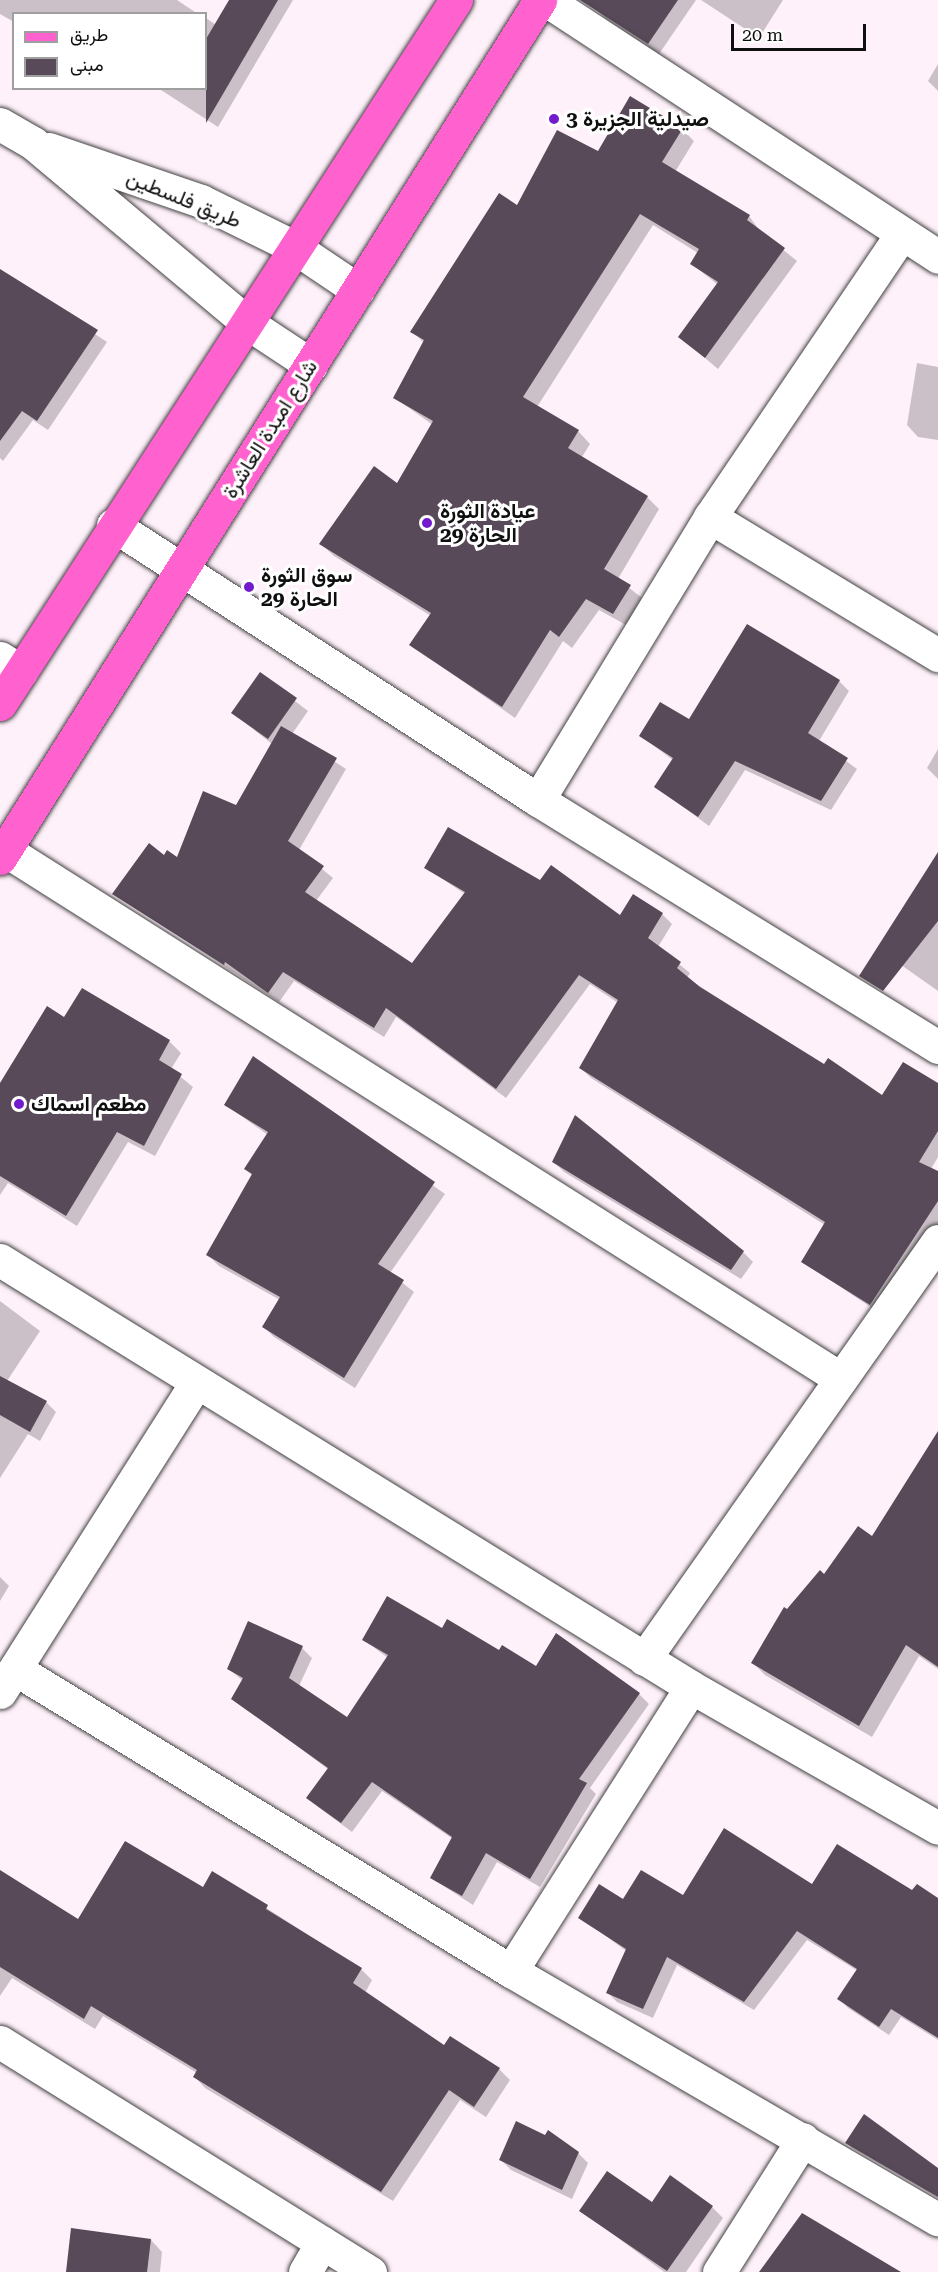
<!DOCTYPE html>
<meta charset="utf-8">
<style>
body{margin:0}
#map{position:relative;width:938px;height:2272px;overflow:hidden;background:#fff1fa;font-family:"Roboto Serif",Vazirmatn,serif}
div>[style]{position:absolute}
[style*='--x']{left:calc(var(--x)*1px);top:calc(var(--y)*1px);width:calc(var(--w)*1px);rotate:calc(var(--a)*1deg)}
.shadow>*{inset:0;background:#0003}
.building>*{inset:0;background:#584a59}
.roads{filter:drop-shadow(0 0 2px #424242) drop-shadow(0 0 2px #424242)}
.minor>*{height:33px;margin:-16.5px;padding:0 16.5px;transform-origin:16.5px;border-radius:16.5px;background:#fff}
.major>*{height:33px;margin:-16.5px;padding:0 16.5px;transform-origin:16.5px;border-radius:16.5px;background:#ff61ce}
.dots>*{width:16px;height:16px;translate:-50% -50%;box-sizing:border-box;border:3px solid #fff;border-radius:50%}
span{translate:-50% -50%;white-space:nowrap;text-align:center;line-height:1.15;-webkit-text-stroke:6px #fff;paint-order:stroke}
.poi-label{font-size:21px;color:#0f0f0f;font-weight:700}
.left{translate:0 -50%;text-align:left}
.street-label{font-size:21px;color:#0f0f0f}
.legend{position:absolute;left:12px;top:12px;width:195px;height:78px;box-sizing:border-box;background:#fff;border:2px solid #9f9f9f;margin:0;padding:8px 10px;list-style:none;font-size:18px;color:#0f0f0f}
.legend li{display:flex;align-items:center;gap:12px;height:30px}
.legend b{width:30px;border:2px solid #9f9f9f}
.scale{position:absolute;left:731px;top:24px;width:135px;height:27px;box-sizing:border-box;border:3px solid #0f0f0f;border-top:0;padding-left:8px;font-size:18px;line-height:21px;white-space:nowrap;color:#0f0f0f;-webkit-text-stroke:4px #fff;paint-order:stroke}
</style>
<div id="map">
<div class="shadow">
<div style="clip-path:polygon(0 0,177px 0,198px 14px,14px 14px,14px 22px,0 14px)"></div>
<div style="clip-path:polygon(230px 0,293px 0,218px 127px,158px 88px,206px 88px,206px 18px,216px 25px)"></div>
<div style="clip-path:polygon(604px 0,696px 0,659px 54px,608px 21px,597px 10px)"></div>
<div style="clip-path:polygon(701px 0,783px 0,759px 38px)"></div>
<div style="clip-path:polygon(938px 64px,938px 91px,928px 81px)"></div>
<div style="clip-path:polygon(682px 129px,694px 141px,675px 172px,749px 216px,760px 231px,797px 261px,718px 369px,680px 337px,718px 285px,692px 264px,698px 253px,653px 225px,537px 407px,578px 431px,590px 444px,582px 457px,647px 497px,659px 509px,618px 579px,642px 598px,626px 625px,599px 610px,572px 648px,563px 641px,515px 718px,411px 645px,431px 616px,334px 556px,321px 544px,397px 485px,433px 425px,395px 398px,424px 343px,412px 331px,518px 207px,598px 153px)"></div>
<div style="clip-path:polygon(0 271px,107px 342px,48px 430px,33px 420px,3px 461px,0 458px)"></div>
<div style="clip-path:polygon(917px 363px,938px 367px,938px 440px,918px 437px,907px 425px)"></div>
<div style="clip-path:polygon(260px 674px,308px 711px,292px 734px,346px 769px,299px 850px,333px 878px,316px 901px,413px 965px,465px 894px,426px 868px,540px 882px,620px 917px,662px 914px,672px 924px,658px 947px,690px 973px,687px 978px,824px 1066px,882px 1097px,938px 1085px,938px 1157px,931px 1169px,938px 1172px,938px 1227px,881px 1314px,803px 1262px,825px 1225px,591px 1078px,581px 1068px,618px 1003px,590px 984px,506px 1098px,396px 1017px,384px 1037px,294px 981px,279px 1002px,114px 894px,165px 857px,178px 859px,236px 807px,272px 744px,233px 713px)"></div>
<div style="clip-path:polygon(839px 681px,849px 691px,819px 741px,857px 769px,831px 810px,745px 770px,709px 826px,656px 787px,674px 761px,641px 736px)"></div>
<div style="clip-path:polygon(938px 749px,938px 779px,927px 768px)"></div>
<div style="clip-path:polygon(938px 854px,938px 991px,887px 955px)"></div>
<div style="clip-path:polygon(82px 990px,169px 1041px,181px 1053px,171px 1069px,193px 1087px,155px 1156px,128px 1142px,77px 1226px,8px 1183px,0 1195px,0 1088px,65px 1019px)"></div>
<div style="clip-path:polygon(254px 1058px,445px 1194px,390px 1273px,414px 1292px,355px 1388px,274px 1337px,264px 1327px,280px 1300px,219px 1266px,208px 1255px,253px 1176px,246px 1169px,268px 1135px,226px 1105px)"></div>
<div style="clip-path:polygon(554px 1162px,743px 1252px,753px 1262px,741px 1279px,564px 1172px)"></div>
<div style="clip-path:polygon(0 1301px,40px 1331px,7px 1381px,46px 1402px,56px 1412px,40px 1441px,28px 1434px,0 1478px)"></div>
<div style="clip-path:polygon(938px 1445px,938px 1669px,919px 1656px,872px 1737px,765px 1675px,753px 1663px,788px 1611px,873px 1538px)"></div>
<div style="clip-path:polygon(0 1577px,9px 1586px,0 1601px)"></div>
<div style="clip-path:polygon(442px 1630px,537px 1668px,639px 1694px,649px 1704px,590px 1788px,596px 1794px,540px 1887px,497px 1862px,473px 1905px,431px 1878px,453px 1839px,382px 1791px,352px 1832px,318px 1807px,308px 1798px,329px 1770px,233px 1698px,243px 1681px,229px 1669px,302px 1648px,312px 1658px,299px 1686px,348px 1720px,388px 1658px,364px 1640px)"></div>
<div style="clip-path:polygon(0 1871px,79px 1921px,203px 1889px,212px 1873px,361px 1969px,372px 1980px,365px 1993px,444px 2047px,499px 2069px,510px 2080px,486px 2117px,460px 2100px,393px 2201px,205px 2088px,195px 2077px,197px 2073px,103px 2016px,95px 2029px,12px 1978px,0 1996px)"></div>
<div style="clip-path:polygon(812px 1886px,913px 1892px,938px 1900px,938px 2040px,901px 2017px,889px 2035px,848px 2008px,839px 1998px,858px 1971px,807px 1940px,754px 2010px,677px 1965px,653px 2018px,617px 2002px,608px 1993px,626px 1951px,580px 1917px,624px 1901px)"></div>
<div style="clip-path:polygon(847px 2143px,938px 2170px,938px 2198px,852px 2148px)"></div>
<div style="clip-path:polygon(578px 2153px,588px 2163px,572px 2199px,511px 2170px,501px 2160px)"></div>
<div style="clip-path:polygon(652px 2204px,712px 2207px,723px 2218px,686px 2272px,664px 2272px,580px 2210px)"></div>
<div style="clip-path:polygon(151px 2240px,162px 2252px,160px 2272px,67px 2272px)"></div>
</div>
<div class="building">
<div style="clip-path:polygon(229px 0,278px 0,206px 123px,206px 39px)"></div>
<div style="clip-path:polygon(580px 0,678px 0,648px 44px)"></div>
<div style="clip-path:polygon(630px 96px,683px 128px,662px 162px,750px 215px,747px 220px,785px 248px,705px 358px,678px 337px,718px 282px,690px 264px,699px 249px,640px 214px,523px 397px,579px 430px,568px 448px,648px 496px,604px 569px,631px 585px,613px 614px,586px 599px,559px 637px,550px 630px,502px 707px,409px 645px,431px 613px,319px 544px,374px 466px,397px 483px,433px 421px,393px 398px,424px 340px,410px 332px,499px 193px,517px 205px,557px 130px,598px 151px)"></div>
<div style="clip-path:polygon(0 269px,98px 330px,37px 421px,22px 411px,0 441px)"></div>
<div style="clip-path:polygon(747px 624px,840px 680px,808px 733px,848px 758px,821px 801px,735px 761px,698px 817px,654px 787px,673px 758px,639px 736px,660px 702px,689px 719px)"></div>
<div style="clip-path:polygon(260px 672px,297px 698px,268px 739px,231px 713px)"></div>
<div style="clip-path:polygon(281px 726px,337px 758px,288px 841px,324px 866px,305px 892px,412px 963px,465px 892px,424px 868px,448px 827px,540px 880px,551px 865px,620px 915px,633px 894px,663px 913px,648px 938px,681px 962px,677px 968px,700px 987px,824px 1064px,828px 1058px,882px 1095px,903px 1062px,938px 1083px,938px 1131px,919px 1162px,938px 1171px,938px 1201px,870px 1305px,801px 1262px,825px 1222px,579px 1068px,618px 1000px,579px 975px,496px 1089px,386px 1008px,374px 1028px,283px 972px,268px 993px,225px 962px,224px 965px,112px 894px,149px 843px,164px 855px,167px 850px,177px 857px,203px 791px,236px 805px)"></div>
<div style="clip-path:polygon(938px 852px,938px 921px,883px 991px,859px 976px)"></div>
<div style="clip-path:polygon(82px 988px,170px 1040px,159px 1060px,182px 1074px,144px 1146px,117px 1132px,66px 1216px,0 1176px,0 1083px,47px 1006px,64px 1017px)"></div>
<div style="clip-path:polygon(253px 1056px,435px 1182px,378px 1264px,404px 1280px,344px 1378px,262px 1327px,280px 1297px,206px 1255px,252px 1174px,244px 1169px,268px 1132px,224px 1105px)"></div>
<div style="clip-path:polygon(575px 1115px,744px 1251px,731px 1270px,552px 1162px)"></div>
<div style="clip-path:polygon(0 1376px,47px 1401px,30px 1432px,0 1415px)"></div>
<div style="clip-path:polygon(938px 1431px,938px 1667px,906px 1645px,859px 1726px,751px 1663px,784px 1607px,787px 1609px,820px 1570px,824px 1574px,858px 1526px,872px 1536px)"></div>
<div style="clip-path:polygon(387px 1596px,442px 1628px,447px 1619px,499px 1650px,502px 1645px,536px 1666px,556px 1633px,640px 1693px,579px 1779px,587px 1783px,530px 1879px,486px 1853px,462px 1896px,430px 1878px,452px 1837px,372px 1782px,341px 1823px,306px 1798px,328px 1768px,231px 1699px,243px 1678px,227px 1669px,248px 1621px,303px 1646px,289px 1678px,347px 1717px,388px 1655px,362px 1640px)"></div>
<div style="clip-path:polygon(724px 1828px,812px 1884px,837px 1844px,912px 1890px,917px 1884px,938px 1898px,938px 2038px,891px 2009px,879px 2027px,837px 1999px,857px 1969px,797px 1931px,744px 2002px,667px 1957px,643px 2009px,606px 1993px,626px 1949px,578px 1918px,599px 1884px,623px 1899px,641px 1870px,683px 1895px)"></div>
<div style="clip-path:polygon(125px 1841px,203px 1887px,212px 1871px,268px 1905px,266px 1909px,362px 1968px,353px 1983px,444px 2045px,450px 2036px,500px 2068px,474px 2107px,449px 2090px,381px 2192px,193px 2077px,197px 2070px,91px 2006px,84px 2019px,0 1967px,0 1870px,78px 1919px)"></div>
<div style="clip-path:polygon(864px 2114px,938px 2168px,938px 2197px,845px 2143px)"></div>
<div style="clip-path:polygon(516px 2121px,545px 2135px,548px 2130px,579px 2152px,562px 2190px,499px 2160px)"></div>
<div style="clip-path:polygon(607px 2171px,652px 2202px,670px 2175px,713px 2206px,667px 2271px,579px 2211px)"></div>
<div style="clip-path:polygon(802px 2213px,901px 2272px,759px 2272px)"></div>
<div style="clip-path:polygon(71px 2228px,151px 2239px,147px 2272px,66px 2272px)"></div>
</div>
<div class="roads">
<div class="minor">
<div style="--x:546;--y:0;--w:469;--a:33.2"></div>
<div style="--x:0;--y:124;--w:38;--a:30"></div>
<div style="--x:33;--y:143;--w:278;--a:40"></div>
<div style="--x:246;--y:322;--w:78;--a:33.5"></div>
<div style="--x:49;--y:149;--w:161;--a:18.9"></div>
<div style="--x:201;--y:201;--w:104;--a:26.3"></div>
<div style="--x:294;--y:247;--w:77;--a:33.9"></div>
<div style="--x:710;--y:517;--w:267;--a:31.2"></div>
<div style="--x:113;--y:525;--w:506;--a:32.91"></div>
<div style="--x:538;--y:800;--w:470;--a:31.7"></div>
<div style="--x:0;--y:658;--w:25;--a:32"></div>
<div style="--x:538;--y:800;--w:331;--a:-58.7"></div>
<div style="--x:710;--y:517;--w:341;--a:-55.9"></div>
<div style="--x:5;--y:850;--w:989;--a:32.32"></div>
<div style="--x:0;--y:1260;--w:812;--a:31.71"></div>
<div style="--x:691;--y:1687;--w:284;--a:29.7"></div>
<div style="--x:644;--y:1659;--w:511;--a:-54.88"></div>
<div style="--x:15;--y:1669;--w:581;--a:31.34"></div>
<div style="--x:511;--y:1971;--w:494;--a:30.2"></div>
<div style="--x:0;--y:1692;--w:367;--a:-57.6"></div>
<div style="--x:511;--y:1971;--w:336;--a:-57.6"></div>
<div style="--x:0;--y:2042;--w:436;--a:31.9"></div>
<div style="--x:305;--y:2272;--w:34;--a:-60"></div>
<div style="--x:719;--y:2272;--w:157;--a:-57.7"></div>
</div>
<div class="major">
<div style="--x:0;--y:704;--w:839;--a:-57.07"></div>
<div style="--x:0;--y:858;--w:1014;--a:-57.81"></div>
</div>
</div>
<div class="dots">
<div style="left:554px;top:119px;background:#731acc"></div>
<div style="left:427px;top:523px;background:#731acc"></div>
<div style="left:249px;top:587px;background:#731acc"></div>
<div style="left:19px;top:1104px;background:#731acc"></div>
</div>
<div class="poi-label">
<span class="left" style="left:566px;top:119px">صيدلية الجزيرة 3</span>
<span class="left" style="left:440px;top:523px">عيادة الثورة<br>الحارة 29</span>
<span class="left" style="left:261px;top:587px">سوق الثورة<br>الحارة 29</span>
<span class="left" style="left:31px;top:1104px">مطعم اسماك</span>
</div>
<div class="street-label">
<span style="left:184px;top:199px;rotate:22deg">طريق فلسطين</span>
<span style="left:270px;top:429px;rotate:-58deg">شارع امبدة العاشرة</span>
</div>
<ul class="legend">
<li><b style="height:8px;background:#ff61ce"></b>طريق</li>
<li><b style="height:16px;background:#584a59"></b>مبنى</li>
</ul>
<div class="scale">20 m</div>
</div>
